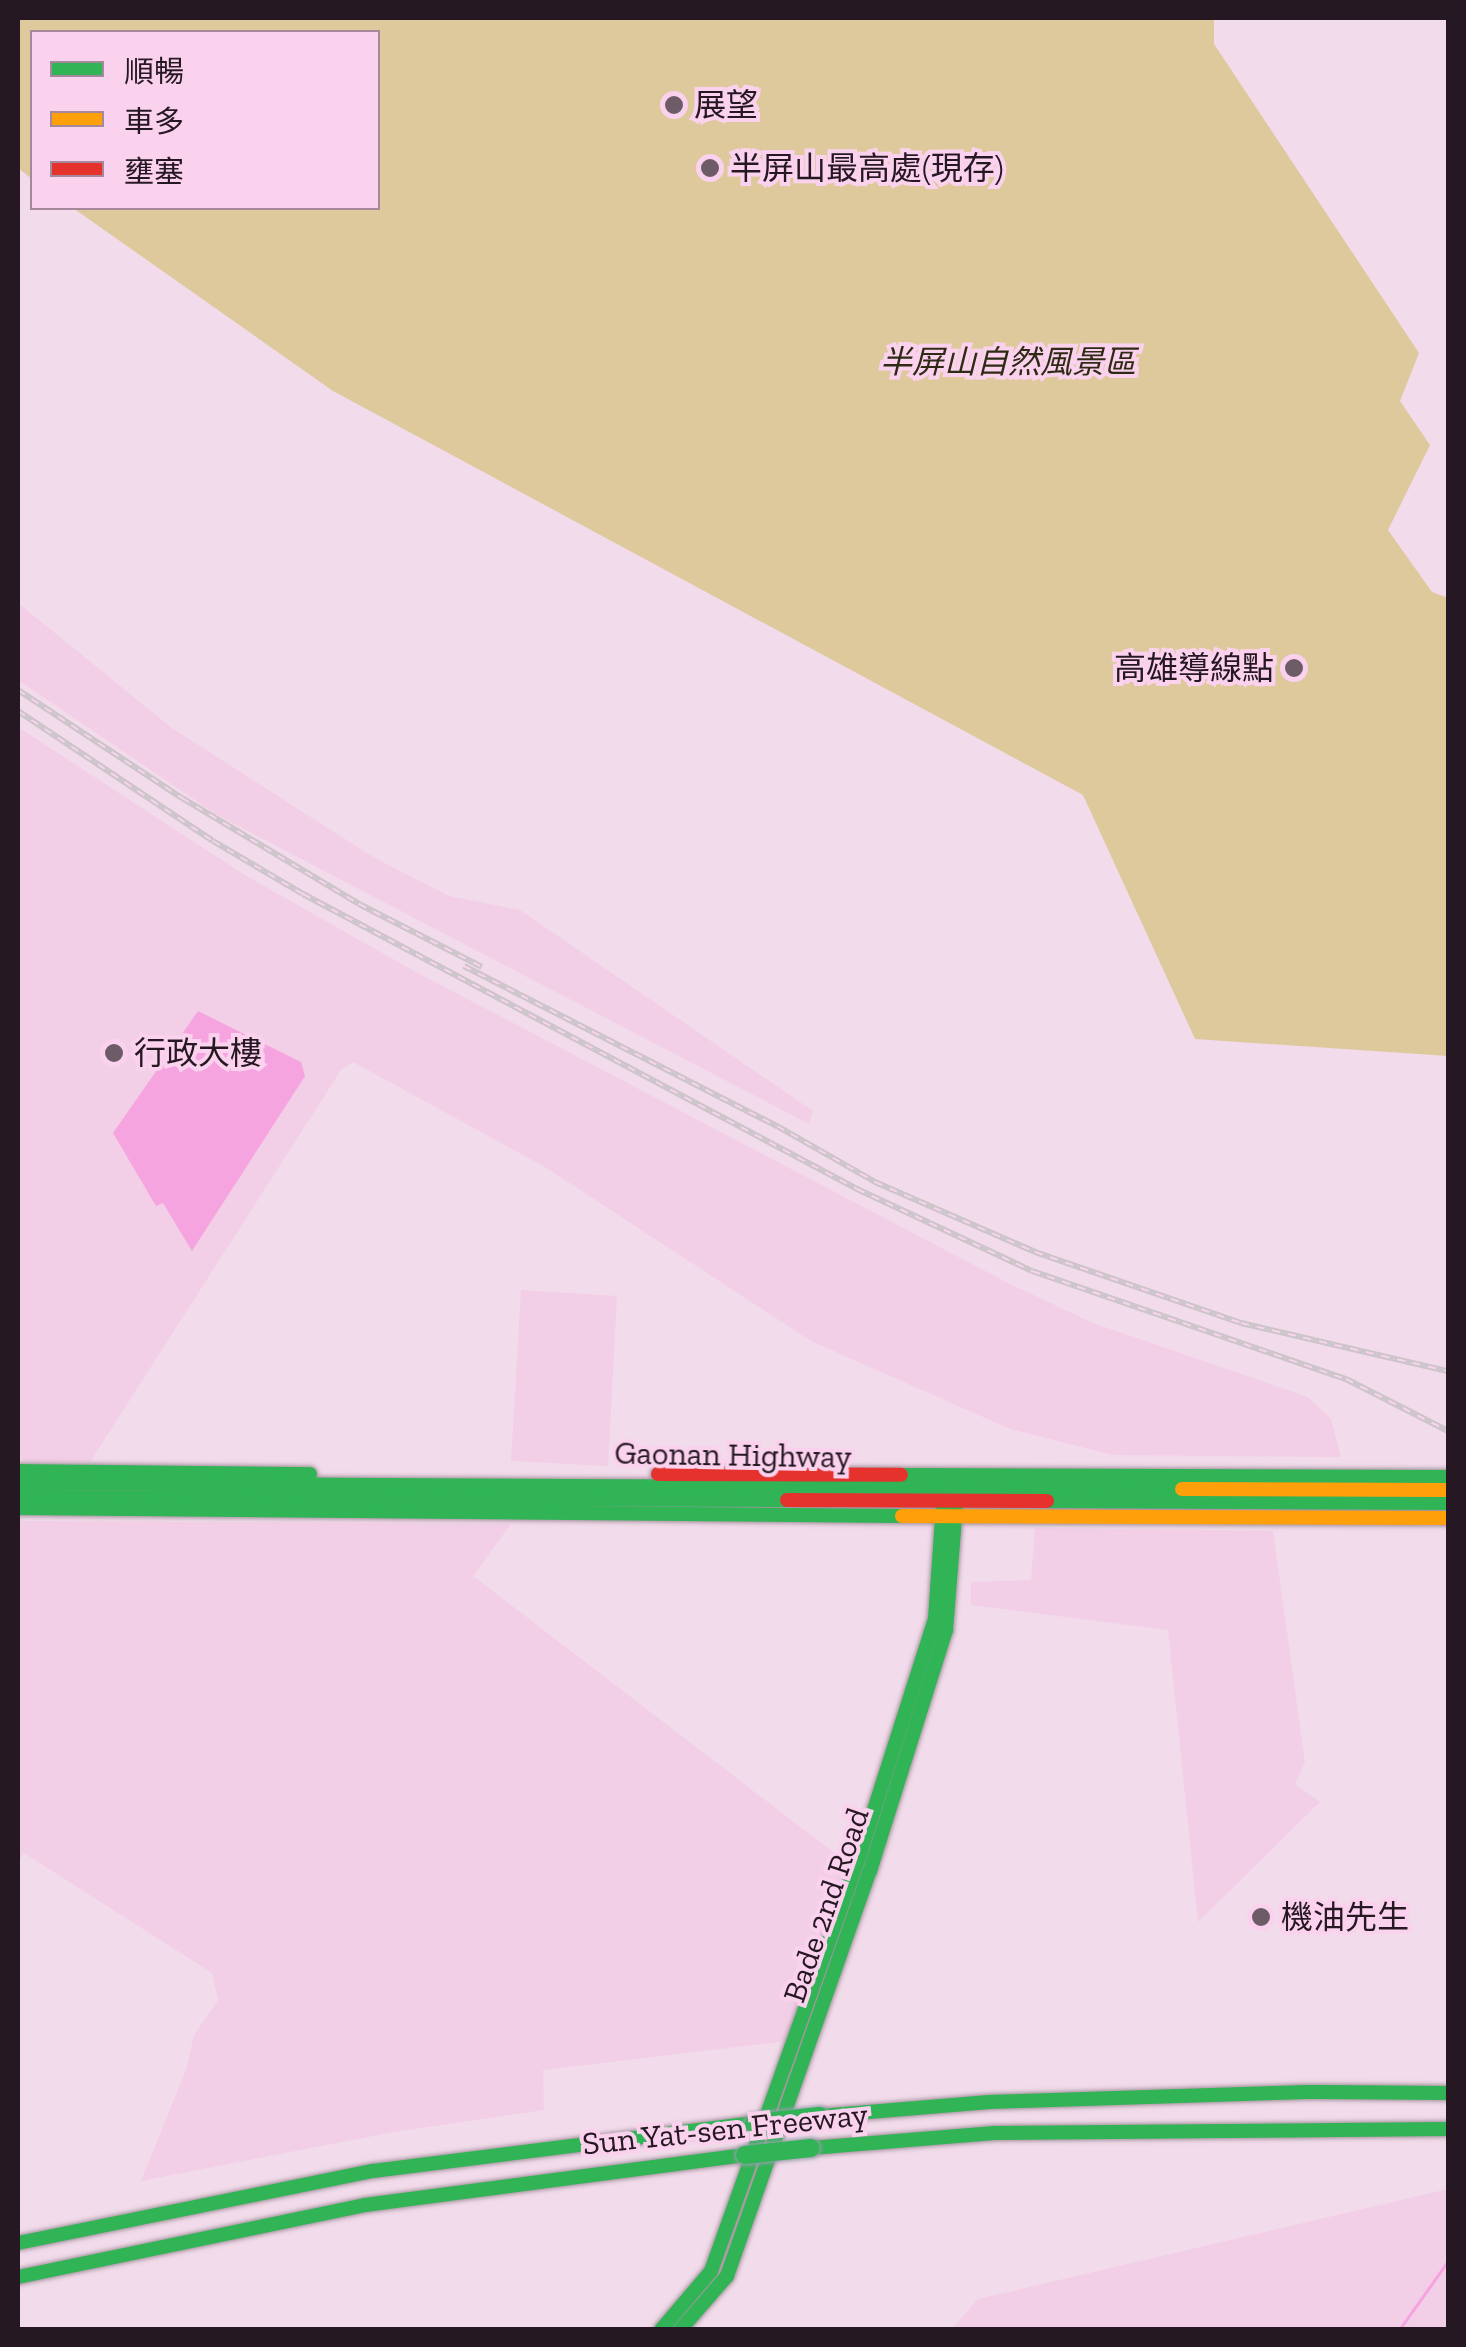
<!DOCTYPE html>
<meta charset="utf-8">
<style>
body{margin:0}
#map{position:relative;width:1466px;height:2347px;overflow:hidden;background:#f2dbea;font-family:"Zilla Slab","Noto Sans TC",serif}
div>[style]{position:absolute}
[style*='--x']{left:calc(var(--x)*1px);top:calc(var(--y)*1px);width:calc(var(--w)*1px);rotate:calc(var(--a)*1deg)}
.built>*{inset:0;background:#f3cfe7}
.green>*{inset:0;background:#dec99d}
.water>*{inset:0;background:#f6a4e0}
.stream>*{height:2.5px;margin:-1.25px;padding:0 1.25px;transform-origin:1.25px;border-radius:1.25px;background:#f6a4e0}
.roads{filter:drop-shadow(0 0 2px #a695a0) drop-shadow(0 0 2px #a695a0)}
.fast>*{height:14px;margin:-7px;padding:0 7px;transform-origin:7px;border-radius:7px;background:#30b455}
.slow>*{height:14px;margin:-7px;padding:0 7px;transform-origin:7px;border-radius:7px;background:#ff9f0a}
.jam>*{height:14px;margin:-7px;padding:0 7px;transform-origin:7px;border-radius:7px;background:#e5322d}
.rail>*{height:6px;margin-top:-3px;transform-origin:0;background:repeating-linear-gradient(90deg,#fbd2ee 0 8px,#cbc4c9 0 16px);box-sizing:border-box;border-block:2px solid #cbc4c9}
.bridges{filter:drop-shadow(0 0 2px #969fab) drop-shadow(0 0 2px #969fab)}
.fast-bridge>*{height:18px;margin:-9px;padding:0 9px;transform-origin:9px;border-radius:9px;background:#30b455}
.dots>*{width:28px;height:28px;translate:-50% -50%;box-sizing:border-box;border:5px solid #fbd2ee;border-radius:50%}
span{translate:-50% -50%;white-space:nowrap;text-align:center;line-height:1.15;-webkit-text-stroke:8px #fbd2ee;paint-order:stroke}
.poi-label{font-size:32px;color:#261822}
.left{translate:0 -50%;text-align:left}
.right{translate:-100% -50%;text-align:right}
.park-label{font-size:32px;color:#2e2a13;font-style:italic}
.street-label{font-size:32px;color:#261822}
.frame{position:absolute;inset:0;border:20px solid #261822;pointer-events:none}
.legend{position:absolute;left:30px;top:30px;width:350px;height:180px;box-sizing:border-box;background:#fbd2ee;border:2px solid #a6889c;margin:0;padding:12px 18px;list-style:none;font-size:30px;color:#261822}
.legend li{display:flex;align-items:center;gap:20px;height:50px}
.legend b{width:50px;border:2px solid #a6889c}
</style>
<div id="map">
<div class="built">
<div style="clip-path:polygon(18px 603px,172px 728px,373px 857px,449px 896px,520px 910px,813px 1111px,809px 1124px,217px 815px,18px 680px)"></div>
<div style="clip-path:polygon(18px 727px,243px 874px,414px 971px,1010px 1284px,1093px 1323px,1308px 1397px,1331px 1419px,1341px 1457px,1113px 1455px,1010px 1429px,811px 1341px,545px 1167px,353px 1062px,341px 1070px,90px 1462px,23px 1461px,18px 1452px)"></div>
<div style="clip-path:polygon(521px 1290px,617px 1296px,608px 1466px,511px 1461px)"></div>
<div style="clip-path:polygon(18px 1521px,511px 1524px,473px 1576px,846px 1862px,787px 2041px,543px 2070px,544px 2110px,394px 2132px,141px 2181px,186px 2070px,194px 2035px,218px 2000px,212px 1973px,24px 1853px,18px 1862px)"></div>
<div style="clip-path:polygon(1035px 1528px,1273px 1531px,1305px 1762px,1295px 1784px,1320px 1802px,1198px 1922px,1168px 1630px,971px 1605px,971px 1582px,1031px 1580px)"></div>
<div style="clip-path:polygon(1448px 2189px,1448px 2329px,952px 2329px,978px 2299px)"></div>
</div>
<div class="green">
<div style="clip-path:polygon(18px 18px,1214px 18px,1214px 44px,1419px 353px,1400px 401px,1430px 445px,1388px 530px,1432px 592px,1448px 598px,1448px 1056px,1195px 1039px,1083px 795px,333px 391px,73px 208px,378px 208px,378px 32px,32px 32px,32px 179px,18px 168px)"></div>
</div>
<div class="water">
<div style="clip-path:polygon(198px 1011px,301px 1062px,305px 1076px,192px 1251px,163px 1203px,156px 1206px,113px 1133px)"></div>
</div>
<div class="stream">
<div style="--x:1399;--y:2330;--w:85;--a:-54.6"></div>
</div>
<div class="roads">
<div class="fast">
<div style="--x:18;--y:1471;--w:292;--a:0.6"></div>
<div style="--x:901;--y:1475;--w:547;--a:0.21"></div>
<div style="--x:18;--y:1483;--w:1164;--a:0.3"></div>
<div style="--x:18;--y:1497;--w:769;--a:0.22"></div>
<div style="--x:1047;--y:1501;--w:401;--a:0.3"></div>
<div style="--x:18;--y:1508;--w:884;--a:0.52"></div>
<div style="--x:820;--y:2116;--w:170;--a:-4.7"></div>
<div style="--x:989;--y:2102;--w:318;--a:-1.8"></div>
<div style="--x:1307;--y:2092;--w:141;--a:0.4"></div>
<div style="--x:811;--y:2148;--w:184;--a:-4.7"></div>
<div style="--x:994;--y:2133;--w:454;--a:-0.5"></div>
<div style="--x:18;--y:2243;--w:362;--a:-11.5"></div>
<div style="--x:373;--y:2171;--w:384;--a:-7.2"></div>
<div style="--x:18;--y:2277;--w:354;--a:-11.7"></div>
<div style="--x:365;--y:2205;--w:383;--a:-7.5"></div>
<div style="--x:661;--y:2330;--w:77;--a:-49.7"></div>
<div style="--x:711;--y:2271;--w:443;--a:-70.3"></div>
<div style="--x:860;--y:1854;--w:247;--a:-72.3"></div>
<div style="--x:935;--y:1619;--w:114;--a:-86"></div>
<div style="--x:680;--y:2330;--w:72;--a:-49"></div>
<div style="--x:727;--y:2276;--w:430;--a:-70.6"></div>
<div style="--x:870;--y:1871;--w:253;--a:-72.5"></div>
<div style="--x:946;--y:1630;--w:125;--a:-85.4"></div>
</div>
<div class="slow">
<div style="--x:1182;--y:1489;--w:266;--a:0.2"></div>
<div style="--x:902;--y:1516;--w:546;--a:0.21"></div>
</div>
<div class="jam">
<div style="--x:658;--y:1474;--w:243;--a:0.2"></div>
<div style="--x:787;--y:1500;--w:260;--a:0.2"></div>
</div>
</div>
<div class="rail">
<div style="--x:18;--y:690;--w:196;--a:33.4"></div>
<div style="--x:182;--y:798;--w:206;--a:30.9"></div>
<div style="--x:359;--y:904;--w:138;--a:27.1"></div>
<div style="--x:18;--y:711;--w:234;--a:33.7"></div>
<div style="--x:213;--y:841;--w:104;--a:30.5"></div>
<div style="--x:303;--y:894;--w:628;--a:28.03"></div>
<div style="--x:857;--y:1189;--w:193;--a:25.1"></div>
<div style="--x:1032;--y:1271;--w:332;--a:19"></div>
<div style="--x:1346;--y:1379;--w:114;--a:27"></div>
<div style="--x:464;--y:966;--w:352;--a:27.1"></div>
<div style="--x:777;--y:1126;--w:113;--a:29.7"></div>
<div style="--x:875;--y:1182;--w:175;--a:23.6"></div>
<div style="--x:1035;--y:1252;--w:218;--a:19"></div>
<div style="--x:1241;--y:1323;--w:212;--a:13.1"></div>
</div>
<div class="bridges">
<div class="fast-bridge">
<div style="--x:754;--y:2123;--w:66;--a:-6.1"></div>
<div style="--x:745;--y:2155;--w:66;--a:-6.1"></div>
</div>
</div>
<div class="dots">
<div style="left:674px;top:105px;background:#6d5c68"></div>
<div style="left:710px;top:168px;background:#6d5c68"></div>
<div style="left:1294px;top:668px;background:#6d5c68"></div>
<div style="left:114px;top:1053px;background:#6d5c68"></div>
<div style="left:1261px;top:1917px;background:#6d5c68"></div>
</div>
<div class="poi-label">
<span class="left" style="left:694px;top:105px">展望</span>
<span class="left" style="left:730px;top:168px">半屏山最高處(現存)</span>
<span class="right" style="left:1274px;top:668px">高雄導線點</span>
<span class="left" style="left:134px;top:1053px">行政大樓</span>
<span class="left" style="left:1281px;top:1917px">機油先生</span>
</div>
<div class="park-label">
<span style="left:1008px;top:362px">半屏山自然風景區</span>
</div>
<div class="street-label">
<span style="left:733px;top:1455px;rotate:1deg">Gaonan Highway</span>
<span style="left:826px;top:1905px;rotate:-71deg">Bade 2nd Road</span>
<span style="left:725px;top:2129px;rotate:-6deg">Sun Yat-sen Freeway</span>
</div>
<div class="frame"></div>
<ul class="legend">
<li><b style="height:12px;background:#30b455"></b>順暢</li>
<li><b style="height:12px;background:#ff9f0a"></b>車多</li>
<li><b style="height:12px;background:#e5322d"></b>壅塞</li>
</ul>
</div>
